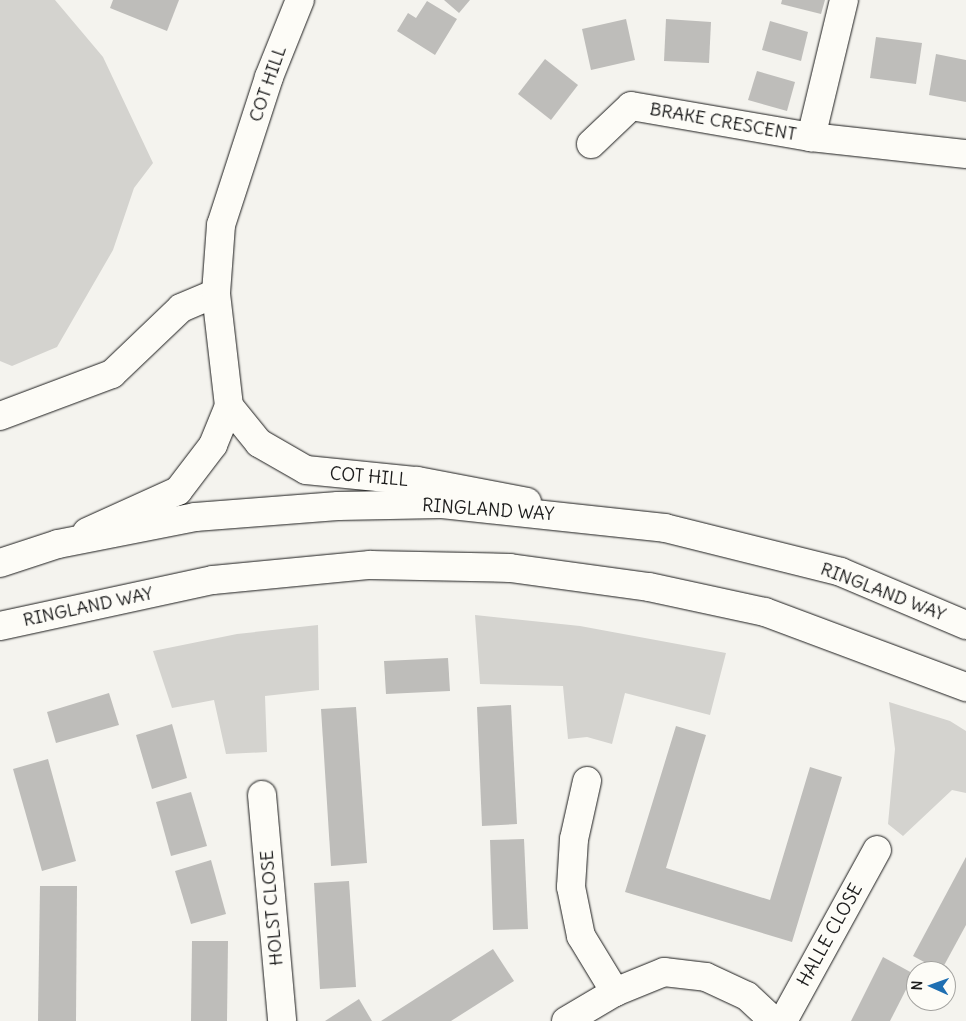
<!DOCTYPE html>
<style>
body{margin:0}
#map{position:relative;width:966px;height:1021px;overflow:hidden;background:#f4f3ee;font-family:Delius,sans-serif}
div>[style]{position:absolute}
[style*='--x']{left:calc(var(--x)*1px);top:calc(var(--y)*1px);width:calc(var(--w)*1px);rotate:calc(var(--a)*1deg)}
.green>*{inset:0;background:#d4d3cf}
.building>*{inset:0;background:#bebdba}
.roads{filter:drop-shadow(0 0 1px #1c1c1c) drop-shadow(0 0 1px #1c1c1c)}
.minor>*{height:28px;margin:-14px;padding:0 14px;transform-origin:14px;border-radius:14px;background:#fdfcf7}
.tertiary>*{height:28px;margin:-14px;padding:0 14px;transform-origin:14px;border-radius:14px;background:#fdfcf7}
.primary>*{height:28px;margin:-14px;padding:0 14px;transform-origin:14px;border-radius:14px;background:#fdfcf7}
span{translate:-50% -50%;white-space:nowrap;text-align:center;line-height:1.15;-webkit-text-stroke:4px #fdfcf7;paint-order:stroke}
.street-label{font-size:18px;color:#1c1c1c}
.north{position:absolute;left:906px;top:961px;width:50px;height:50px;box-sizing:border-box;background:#fdfcf7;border:1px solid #a3a29f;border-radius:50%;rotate:272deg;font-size:14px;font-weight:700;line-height:20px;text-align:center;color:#1c1c1c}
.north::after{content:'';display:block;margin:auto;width:18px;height:22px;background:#1f6fb2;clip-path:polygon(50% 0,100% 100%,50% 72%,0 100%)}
</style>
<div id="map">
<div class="green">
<div style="clip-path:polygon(0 0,55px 0,103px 57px,153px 163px,134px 188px,113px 250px,57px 347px,12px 366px,0 361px)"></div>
<div style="clip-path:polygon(475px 615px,580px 626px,726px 653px,710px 715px,625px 693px,612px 744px,587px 737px,568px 739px,563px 686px,480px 684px)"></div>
<div style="clip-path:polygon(318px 625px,319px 690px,265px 696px,267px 752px,226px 754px,214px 700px,172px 708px,153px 651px,237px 634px)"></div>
<div style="clip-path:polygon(889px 702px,950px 721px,966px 731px,966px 793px,952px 790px,903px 836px,888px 824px,895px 749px)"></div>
</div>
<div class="building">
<div style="clip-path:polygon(113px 0,179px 0,167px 31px,110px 8px)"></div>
<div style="clip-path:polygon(444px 0,470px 0,459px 13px)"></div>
<div style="clip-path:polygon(782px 0,825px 0,821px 14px,781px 4px)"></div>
<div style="clip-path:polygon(427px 1px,457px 19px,435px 55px,397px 31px,408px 13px,416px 18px)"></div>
<div style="clip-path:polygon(626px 19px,635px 60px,591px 70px,582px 29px)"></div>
<div style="clip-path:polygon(666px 19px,711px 22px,709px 63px,664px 61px)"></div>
<div style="clip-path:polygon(770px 21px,808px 32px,801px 61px,762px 50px)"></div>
<div style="clip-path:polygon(876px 37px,922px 43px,916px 84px,870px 78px)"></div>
<div style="clip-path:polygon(936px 54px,966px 60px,966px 102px,929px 95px)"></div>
<div style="clip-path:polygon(545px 59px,578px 85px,551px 120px,518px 94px)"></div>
<div style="clip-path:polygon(757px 71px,795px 82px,787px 111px,748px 100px)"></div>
<div style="clip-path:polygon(448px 658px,450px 691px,386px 694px,384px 661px)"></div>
<div style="clip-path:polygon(109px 693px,119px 725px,56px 743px,47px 712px)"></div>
<div style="clip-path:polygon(511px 705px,517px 824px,482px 826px,477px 707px)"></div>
<div style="clip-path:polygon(356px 707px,367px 863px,331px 866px,321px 709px)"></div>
<div style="clip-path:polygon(172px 724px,187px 778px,152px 789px,136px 735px)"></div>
<div style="clip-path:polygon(676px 726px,706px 735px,666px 868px,770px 900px,810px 767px,842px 777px,792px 942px,625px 892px)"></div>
<div style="clip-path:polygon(48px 759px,76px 861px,42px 871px,13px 769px)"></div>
<div style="clip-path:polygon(191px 792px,207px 846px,171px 856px,156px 802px)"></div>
<div style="clip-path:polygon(524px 839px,528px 929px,493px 930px,490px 840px)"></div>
<div style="clip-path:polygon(966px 857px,966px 925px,941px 971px,913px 956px)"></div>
<div style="clip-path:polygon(211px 860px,226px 914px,191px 924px,175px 871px)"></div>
<div style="clip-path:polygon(349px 881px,356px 987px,320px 989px,314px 883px)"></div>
<div style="clip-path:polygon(40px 886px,77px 886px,76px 1021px,38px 1021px)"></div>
<div style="clip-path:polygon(192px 941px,228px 941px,227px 1021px,191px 1021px)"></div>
<div style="clip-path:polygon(493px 949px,514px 981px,451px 1021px,381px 1021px)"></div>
<div style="clip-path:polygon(883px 957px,914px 974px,890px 1021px,851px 1021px)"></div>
<div style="clip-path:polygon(359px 999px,372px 1021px,325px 1021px)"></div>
</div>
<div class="roads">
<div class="minor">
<div style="--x:844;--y:0;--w:141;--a:103.5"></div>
<div style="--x:811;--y:137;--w:156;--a:6.3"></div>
<div style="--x:591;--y:144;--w:55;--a:-43.5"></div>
<div style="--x:631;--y:106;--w:183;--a:9.8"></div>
<div style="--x:0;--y:416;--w:120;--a:-20.6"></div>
<div style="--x:112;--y:374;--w:95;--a:-43.7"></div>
<div style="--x:181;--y:308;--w:38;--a:-23"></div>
<div style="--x:587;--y:781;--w:59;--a:102.6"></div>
<div style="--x:574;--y:839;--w:48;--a:93.6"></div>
<div style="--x:571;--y:887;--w:50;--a:78.5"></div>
<div style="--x:581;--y:936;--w:66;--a:58.7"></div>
<div style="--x:262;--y:795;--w:227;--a:84.9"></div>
<div style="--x:566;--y:1021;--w:57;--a:-30.6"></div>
<div style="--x:615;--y:992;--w:53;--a:-22.2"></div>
<div style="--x:664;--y:972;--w:42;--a:6.8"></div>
<div style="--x:706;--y:977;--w:45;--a:24.9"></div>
<div style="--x:747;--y:996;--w:37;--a:43"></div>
<div style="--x:783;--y:1021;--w:195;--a:-61.2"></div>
</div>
<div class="tertiary">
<div style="--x:229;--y:406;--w:48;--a:51"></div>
<div style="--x:259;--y:443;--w:54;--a:29.9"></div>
<div style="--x:306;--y:470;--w:112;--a:5.7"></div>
<div style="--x:417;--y:481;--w:112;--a:10.8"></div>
<div style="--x:87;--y:532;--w:100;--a:-24.3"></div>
<div style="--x:178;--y:491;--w:58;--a:-52.7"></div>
<div style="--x:213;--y:445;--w:42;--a:-67.7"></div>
<div style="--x:229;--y:406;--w:114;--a:-96.6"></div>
<div style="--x:216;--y:293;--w:68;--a:-85.8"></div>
<div style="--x:221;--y:225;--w:156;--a:-72"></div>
<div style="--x:269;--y:77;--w:83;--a:-68.1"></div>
</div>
<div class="primary">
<div style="--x:0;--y:563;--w:61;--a:-18.1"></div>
<div style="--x:58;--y:544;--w:140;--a:-11.1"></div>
<div style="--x:195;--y:517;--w:143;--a:-4.4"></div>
<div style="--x:338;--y:506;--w:104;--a:-1.1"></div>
<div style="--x:442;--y:504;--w:224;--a:6.1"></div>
<div style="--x:665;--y:528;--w:181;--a:14"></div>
<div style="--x:841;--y:572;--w:136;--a:23"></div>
<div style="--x:0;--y:626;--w:218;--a:-12.2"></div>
<div style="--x:213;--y:580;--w:158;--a:-5.5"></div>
<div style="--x:370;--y:565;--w:140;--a:1.2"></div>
<div style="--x:510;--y:568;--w:140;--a:7.8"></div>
<div style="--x:649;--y:587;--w:119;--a:12.2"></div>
<div style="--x:765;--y:612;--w:215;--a:20.5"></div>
</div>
</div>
<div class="street-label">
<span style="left:268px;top:84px;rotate:-71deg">COT HILL</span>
<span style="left:723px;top:122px;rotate:10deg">BRAKE CRESCENT</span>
<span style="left:369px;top:477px;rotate:5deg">COT HILL</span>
<span style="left:488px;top:510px;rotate:4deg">RINGLAND WAY</span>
<span style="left:883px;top:592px;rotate:21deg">RINGLAND WAY</span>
<span style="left:88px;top:607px;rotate:-12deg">RINGLAND WAY</span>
<span style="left:272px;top:908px;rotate:-95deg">HOLST CLOSE</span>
<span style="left:830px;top:935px;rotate:-61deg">HALLE CLOSE</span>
</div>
<div class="north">N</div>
</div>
